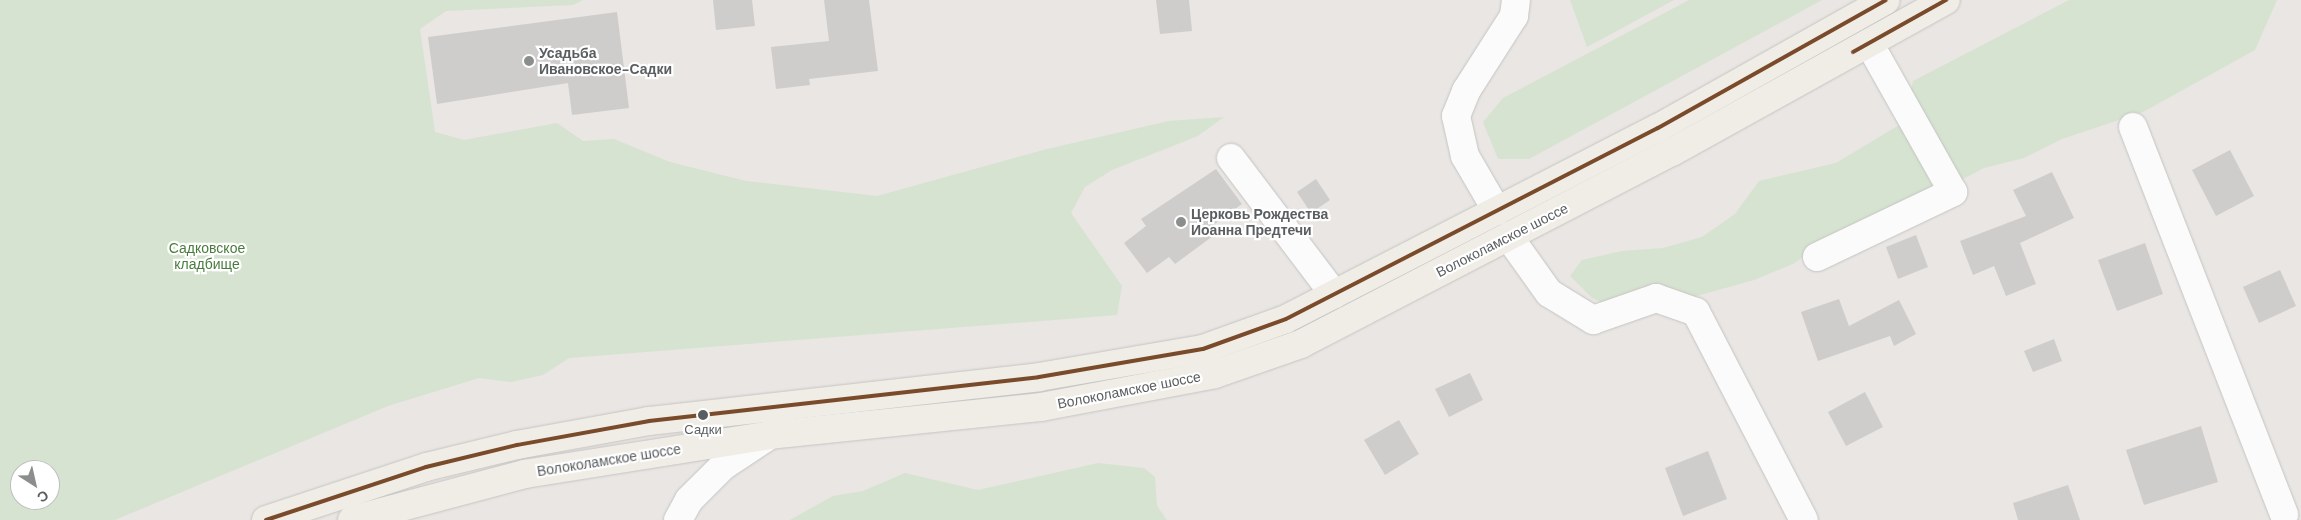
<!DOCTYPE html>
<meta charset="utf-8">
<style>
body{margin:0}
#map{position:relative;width:2301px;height:520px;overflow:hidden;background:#e9e6e3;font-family:"DM Sans",sans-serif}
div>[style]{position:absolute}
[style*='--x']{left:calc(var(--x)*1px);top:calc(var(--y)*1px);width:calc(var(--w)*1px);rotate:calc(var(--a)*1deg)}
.green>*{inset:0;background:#d6e3d0}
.building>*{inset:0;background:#cfcdcc}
.roads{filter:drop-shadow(0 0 1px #c5c4c3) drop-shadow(0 0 1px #c5c4c3)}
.minor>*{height:28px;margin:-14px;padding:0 14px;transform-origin:14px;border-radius:14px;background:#fcfbfb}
.major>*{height:28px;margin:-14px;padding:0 14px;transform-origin:14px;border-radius:14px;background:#f0ece6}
.bus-1>*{height:4px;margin:-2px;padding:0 2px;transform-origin:2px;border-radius:2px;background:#7a4b2a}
.dots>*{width:14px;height:14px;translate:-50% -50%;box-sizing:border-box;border:2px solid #fff;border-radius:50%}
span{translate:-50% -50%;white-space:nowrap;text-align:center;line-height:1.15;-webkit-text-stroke:4.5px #fff;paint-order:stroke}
.bus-label{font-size:13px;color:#5a5e60}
.poi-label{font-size:14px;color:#5a5e60;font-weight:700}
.left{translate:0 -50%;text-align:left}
.street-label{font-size:14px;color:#5a5e60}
.park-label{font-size:14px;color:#497c3c}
.north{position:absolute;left:10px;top:460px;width:50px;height:50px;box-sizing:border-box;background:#fff;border:1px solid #bdbfbf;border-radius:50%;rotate:145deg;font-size:14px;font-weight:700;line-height:20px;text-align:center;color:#5a5e60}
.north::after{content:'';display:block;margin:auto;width:18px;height:22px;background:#8c8e8e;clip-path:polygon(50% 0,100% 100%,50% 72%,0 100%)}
</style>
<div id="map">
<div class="green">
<div style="clip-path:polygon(evenodd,0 0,583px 0,573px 5px,446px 11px,420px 29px,435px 132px,464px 140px,557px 123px,583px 141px,614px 139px,670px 162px,746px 181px,877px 196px,1047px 149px,1169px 121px,1224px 117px,1198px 136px,1112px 170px,1085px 187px,1071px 213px,1122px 286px,1117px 315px,569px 358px,543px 375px,511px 382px,479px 378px,388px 406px,115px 520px,0 520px,0 0,20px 470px,50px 470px,50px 500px,20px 500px,20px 470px)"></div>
<div style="clip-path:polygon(1570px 0,1674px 0,1587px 47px)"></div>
<div style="clip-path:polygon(1689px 0,1822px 0,1529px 159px,1498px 159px,1483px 122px,1503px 98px)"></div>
<div style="clip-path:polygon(2069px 0,2277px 0,2255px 50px,2143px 112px,2062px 139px,2024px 158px,1984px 168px,1870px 228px,1829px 239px,1793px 264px,1754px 280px,1629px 315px,1592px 298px,1570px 276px,1582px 260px,1622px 251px,1663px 248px,1702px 237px,1735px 214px,1759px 181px,1836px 163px,1904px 122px,1913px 81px)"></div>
<div style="clip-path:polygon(1098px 463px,1144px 468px,1155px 477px,1157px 506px,1167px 520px,790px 520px,833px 496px,863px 491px,905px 473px,978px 490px)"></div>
</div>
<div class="building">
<div style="clip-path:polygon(713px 0,752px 0,755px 26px,716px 30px)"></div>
<div style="clip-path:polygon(824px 0,869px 0,878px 71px,809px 79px,810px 85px,776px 89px,771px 47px,829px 41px)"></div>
<div style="clip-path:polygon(1156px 0,1189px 0,1192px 31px,1160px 34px)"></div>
<div style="clip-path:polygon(617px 12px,629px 108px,572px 115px,568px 83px,437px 104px,428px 37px)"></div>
<div style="clip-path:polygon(2230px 150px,2254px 196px,2216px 216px,2192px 170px)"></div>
<div style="clip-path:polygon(1216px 169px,1242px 204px,1208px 229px,1213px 236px,1175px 264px,1169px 257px,1147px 273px,1124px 243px,1146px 226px,1141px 219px)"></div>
<div style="clip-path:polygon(2052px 172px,2074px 218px,2020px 243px,2036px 284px,2006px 296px,1994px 266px,1973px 275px,1960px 241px,2026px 216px,2013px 190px)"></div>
<div style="clip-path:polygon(1316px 179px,1330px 200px,1311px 213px,1297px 192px)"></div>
<div style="clip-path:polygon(1916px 235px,1928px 267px,1898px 279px,1886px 247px)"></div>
<div style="clip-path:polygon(2145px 243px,2163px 294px,2117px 311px,2098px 260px)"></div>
<div style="clip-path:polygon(2280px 270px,2296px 306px,2259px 323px,2243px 287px)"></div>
<div style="clip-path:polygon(1839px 299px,1849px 326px,1899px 300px,1916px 334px,1894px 346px,1890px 336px,1818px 361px,1801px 312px)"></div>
<div style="clip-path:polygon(2054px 339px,2062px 361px,2033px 372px,2024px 351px)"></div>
<div style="clip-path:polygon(1470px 373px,1483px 400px,1449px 417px,1435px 389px)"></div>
<div style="clip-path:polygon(1865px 392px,1883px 427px,1846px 446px,1828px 412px)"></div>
<div style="clip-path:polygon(1399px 420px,1419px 454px,1385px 475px,1364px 440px)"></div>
<div style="clip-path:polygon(2201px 426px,2218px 482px,2144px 505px,2126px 450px)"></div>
<div style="clip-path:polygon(1708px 451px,1727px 499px,1683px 516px,1665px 468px)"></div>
<div style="clip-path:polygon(2068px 485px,2080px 520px,2018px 520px,2013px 503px)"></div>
</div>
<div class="roads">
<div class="minor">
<div style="--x:2133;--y:127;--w:416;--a:68.7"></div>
<div style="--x:1231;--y:158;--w:171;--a:52.9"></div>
<div style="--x:1497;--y:211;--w:64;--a:-120.2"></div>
<div style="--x:1465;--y:156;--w:41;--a:-102.7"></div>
<div style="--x:1456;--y:116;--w:27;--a:-68"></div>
<div style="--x:1466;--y:91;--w:89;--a:-57.4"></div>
<div style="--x:1514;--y:16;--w:16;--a:-83"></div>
<div style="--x:1509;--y:237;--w:69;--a:54.5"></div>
<div style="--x:1549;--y:293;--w:52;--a:31.5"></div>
<div style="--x:1593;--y:320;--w:67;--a:-19.2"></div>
<div style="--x:1656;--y:298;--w:42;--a:19.3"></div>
<div style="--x:1696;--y:312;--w:234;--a:62.6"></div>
<div style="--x:1817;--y:257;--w:151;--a:-25.5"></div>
<div style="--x:1953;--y:192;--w:171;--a:-119.4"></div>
<div style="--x:678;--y:520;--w:23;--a:-61"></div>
<div style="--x:689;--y:500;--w:48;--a:-45"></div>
<div style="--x:723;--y:466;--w:56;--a:-33.4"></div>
</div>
<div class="major">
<div style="--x:266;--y:520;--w:169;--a:-18.3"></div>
<div style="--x:426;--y:467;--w:94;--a:-13.6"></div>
<div style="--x:517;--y:445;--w:134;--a:-10.3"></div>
<div style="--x:649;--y:421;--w:392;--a:-6.4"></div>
<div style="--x:1039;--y:377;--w:166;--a:-9.7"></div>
<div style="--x:1203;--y:349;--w:88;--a:-19.9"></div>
<div style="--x:1286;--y:319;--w:418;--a:-27.2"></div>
<div style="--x:1658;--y:128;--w:261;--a:-29.3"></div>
<div style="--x:352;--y:520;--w:179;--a:-14.9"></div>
<div style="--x:525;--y:474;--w:248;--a:-9"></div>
<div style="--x:770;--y:435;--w:272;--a:-5.9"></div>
<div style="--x:1041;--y:407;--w:177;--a:-10.7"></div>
<div style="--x:1215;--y:374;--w:91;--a:-19.2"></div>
<div style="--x:1301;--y:344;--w:418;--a:-27.4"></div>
<div style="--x:1672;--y:152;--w:313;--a:-29"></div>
</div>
</div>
<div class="bus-1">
<div style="--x:1853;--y:52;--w:107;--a:-29.2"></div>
<div style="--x:266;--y:520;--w:169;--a:-18.3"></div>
<div style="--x:426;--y:467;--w:94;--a:-13.6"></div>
<div style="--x:517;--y:445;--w:134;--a:-10.3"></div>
<div style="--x:649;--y:421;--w:392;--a:-6.4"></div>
<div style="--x:1039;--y:377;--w:166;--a:-9.7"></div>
<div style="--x:1203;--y:349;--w:88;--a:-19.9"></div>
<div style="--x:1286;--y:319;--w:418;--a:-27.2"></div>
<div style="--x:1658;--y:128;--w:261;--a:-29.3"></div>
</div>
<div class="dots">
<div style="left:529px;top:61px;background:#8c8e8e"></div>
<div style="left:1181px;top:222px;background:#8c8e8e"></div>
<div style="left:703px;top:415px;background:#5a5e60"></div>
</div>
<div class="bus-label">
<span style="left:703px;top:430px">Садки</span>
</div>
<div class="poi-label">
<span class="left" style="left:539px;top:61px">Усадьба<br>Ивановское-Садки</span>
<span class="left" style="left:1191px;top:222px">Церковь Рождества<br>Иоанна Предтечи</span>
</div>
<div class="street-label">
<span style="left:1502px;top:240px;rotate:-27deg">Волоколамское шоссе</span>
<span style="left:1129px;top:390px;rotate:-11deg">Волоколамское шоссе</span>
<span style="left:609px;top:460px;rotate:-9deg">Волоколамское шоссе</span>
</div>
<div class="park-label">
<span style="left:207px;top:256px">Садковское<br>кладбище</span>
</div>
<div class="north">С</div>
</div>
